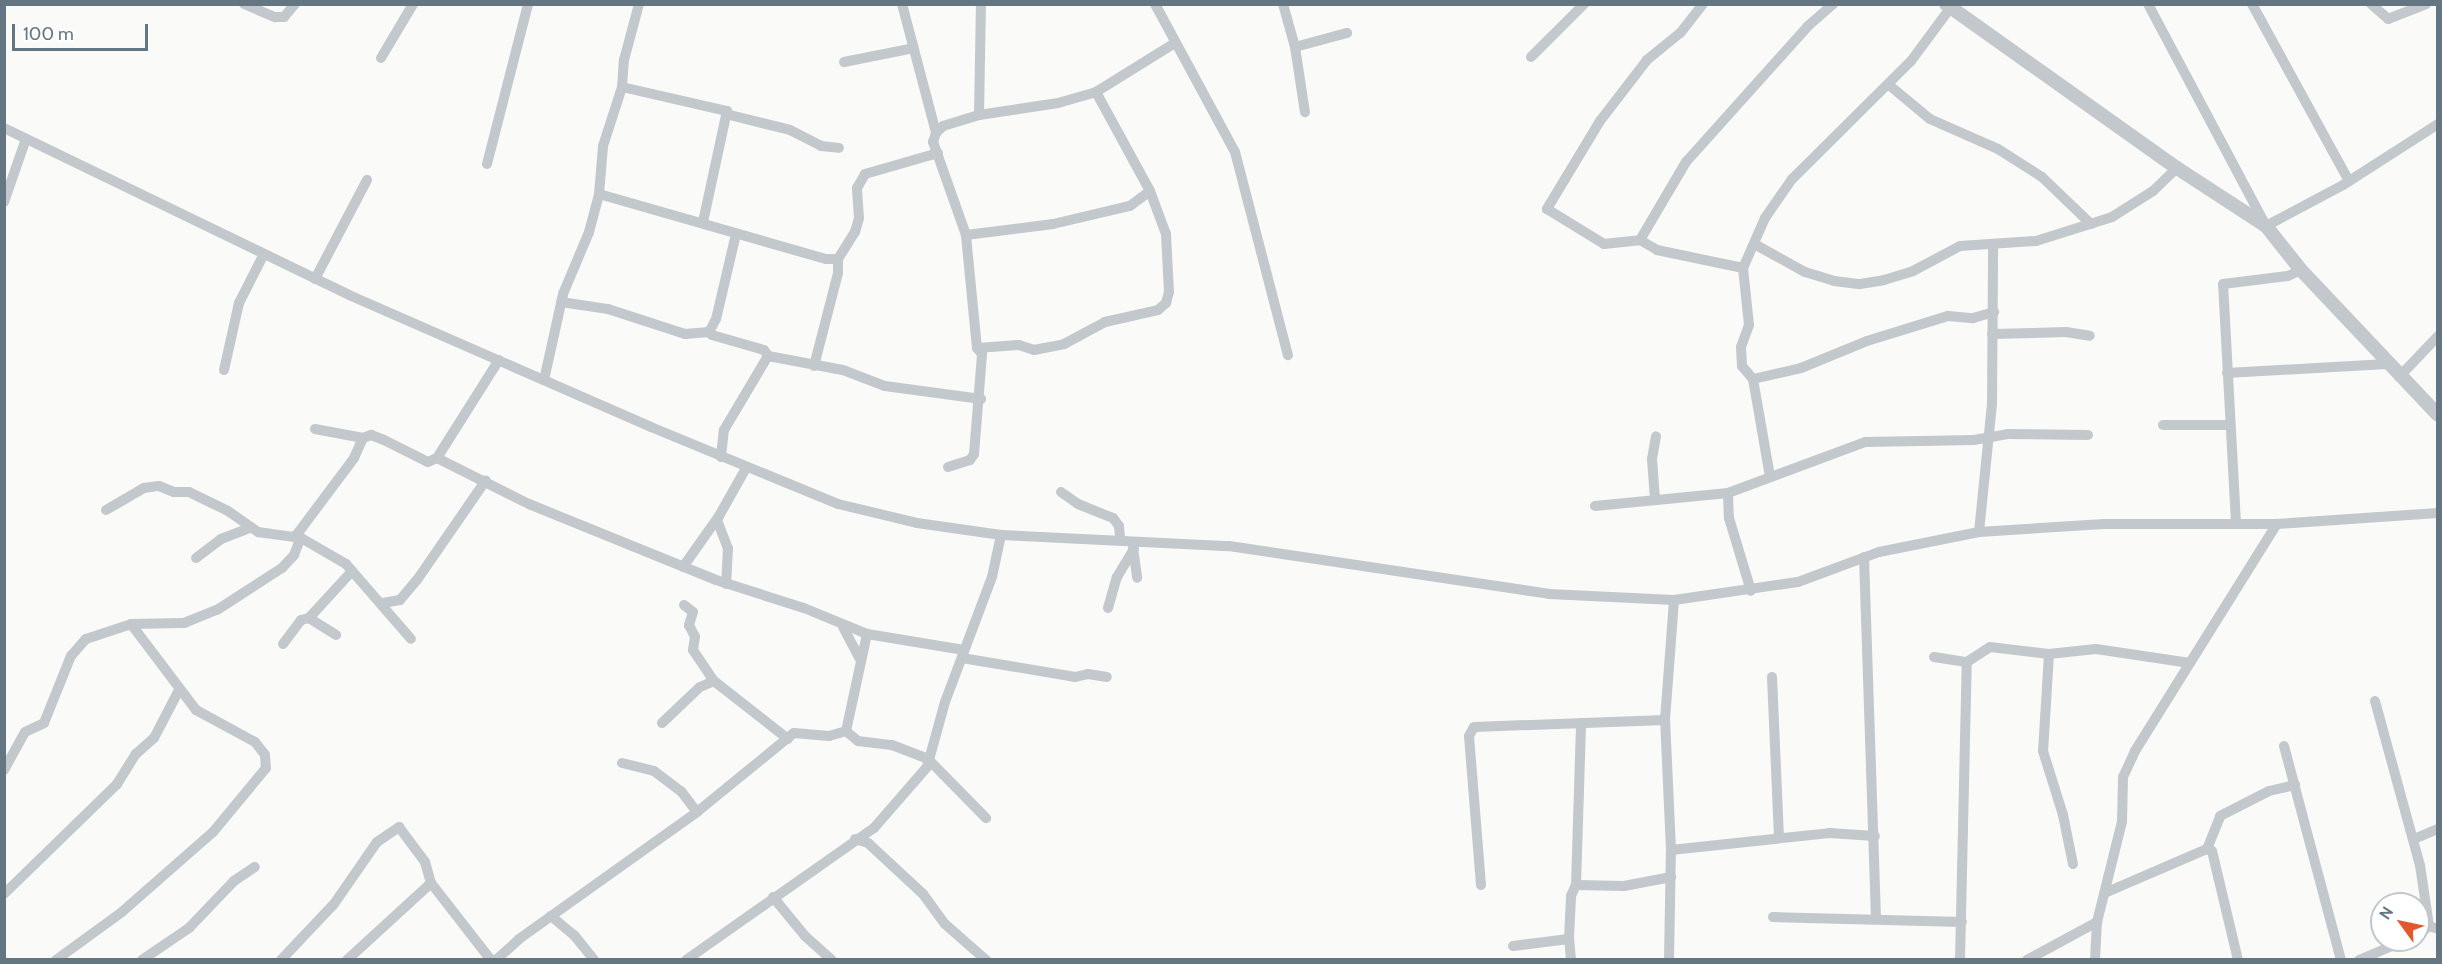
<!DOCTYPE html>
<style>
body{margin:0}
#map{position:relative;width:2442px;height:964px;overflow:hidden;background:#fafaf8;font-family:Cabin,sans-serif}
div>[style]{position:absolute}
[style*='--x']{left:calc(var(--x)*1px);top:calc(var(--y)*1px);width:calc(var(--w)*1px);rotate:calc(var(--a)*1deg)}
.minor>*{height:10px;margin:-5px;padding:0 5px;transform-origin:5px;border-radius:5px;background:#c3c8cc}
.tertiary>*{height:14px;margin:-7px;padding:0 7px;transform-origin:7px;border-radius:7px;background:#c3c8cc}
span{translate:-50% -50%;white-space:nowrap;text-align:center;line-height:1.15;-webkit-text-stroke:6px #fff;paint-order:stroke}
.frame{position:absolute;inset:0;border:6px solid #657683;pointer-events:none}
.north{position:absolute;left:2370px;top:892px;width:60px;height:60px;box-sizing:border-box;background:#fff;border:2px solid #c1c8cd;border-radius:50%;rotate:303deg;font-size:16px;font-weight:700;line-height:24px;text-align:center;color:#657683}
.north::after{content:'';display:block;margin:auto;width:21px;height:27px;background:#e4572e;clip-path:polygon(50% 0,100% 100%,50% 72%,0 100%)}
.scale{position:absolute;left:12px;top:24px;width:136px;height:27px;box-sizing:border-box;border:3px solid #657683;border-top:0;padding-left:8px;font-size:18px;line-height:21px;white-space:nowrap;color:#657683;-webkit-text-stroke:4px #fff;paint-order:stroke}
</style>
<div id="map">
<div class="minor">
<div style="--x:244;--y:4;--w:34;--a:23"></div>
<div style="--x:275;--y:17;--w:9;--a:0"></div>
<div style="--x:284;--y:17;--w:17;--a:-50"></div>
<div style="--x:902;--y:4;--w:133;--a:75.2"></div>
<div style="--x:1155;--y:4;--w:168;--a:61.6"></div>
<div style="--x:1235;--y:152;--w:210;--a:75.4"></div>
<div style="--x:1283;--y:4;--w:45;--a:74.4"></div>
<div style="--x:1295;--y:47;--w:66;--a:81.3"></div>
<div style="--x:1703;--y:4;--w:37;--a:128"></div>
<div style="--x:1680;--y:33;--w:43;--a:140.7"></div>
<div style="--x:1647;--y:60;--w:77;--a:127.6"></div>
<div style="--x:1600;--y:121;--w:103;--a:121.1"></div>
<div style="--x:1547;--y:209;--w:67;--a:31.6"></div>
<div style="--x:1604;--y:244;--w:36;--a:-6"></div>
<div style="--x:1640;--y:240;--w:20;--a:30"></div>
<div style="--x:1657;--y:250;--w:88;--a:11.8"></div>
<div style="--x:2148;--y:4;--w:251;--a:62"></div>
<div style="--x:2266;--y:226;--w:87;--a:-28"></div>
<div style="--x:2343;--y:185;--w:113;--a:-32.7"></div>
<div style="--x:2252;--y:4;--w:202;--a:61.3"></div>
<div style="--x:2371;--y:4;--w:23;--a:41"></div>
<div style="--x:2388;--y:19;--w:41;--a:-21.5"></div>
<div style="--x:1951;--y:7;--w:67;--a:126.5"></div>
<div style="--x:1911;--y:61;--w:168;--a:135.2"></div>
<div style="--x:1792;--y:179;--w:47;--a:124.7"></div>
<div style="--x:1765;--y:218;--w:55;--a:113.7"></div>
<div style="--x:1743;--y:268;--w:57;--a:84"></div>
<div style="--x:1749;--y:325;--w:23;--a:110"></div>
<div style="--x:1741;--y:347;--w:19;--a:87"></div>
<div style="--x:1742;--y:366;--w:17;--a:50"></div>
<div style="--x:1753;--y:379;--w:49;--a:-12.9"></div>
<div style="--x:1801;--y:368;--w:71;--a:-22.2"></div>
<div style="--x:1867;--y:341;--w:85;--a:-17.2"></div>
<div style="--x:1948;--y:316;--w:25;--a:5"></div>
<div style="--x:1973;--y:318;--w:22;--a:-16"></div>
<div style="--x:1295;--y:47;--w:54;--a:-15.1"></div>
<div style="--x:1531;--y:57;--w:75;--a:-45"></div>
<div style="--x:381;--y:58;--w:63;--a:-59.3"></div>
<div style="--x:844;--y:62;--w:71;--a:-11.3"></div>
<div style="--x:1889;--y:85;--w:53;--a:39.7"></div>
<div style="--x:1930;--y:119;--w:74;--a:23.8"></div>
<div style="--x:1998;--y:149;--w:52;--a:32.5"></div>
<div style="--x:2042;--y:177;--w:68;--a:43.8"></div>
<div style="--x:622;--y:87;--w:108;--a:12.9"></div>
<div style="--x:727;--y:111;--w:114;--a:102.2"></div>
<div style="--x:726;--y:114;--w:66;--a:14"></div>
<div style="--x:790;--y:130;--w:35;--a:27"></div>
<div style="--x:821;--y:146;--w:18;--a:6"></div>
<div style="--x:979;--y:115;--w:111;--a:-89"></div>
<div style="--x:4;--y:128;--w:383;--a:25.8"></div>
<div style="--x:349;--y:295;--w:330;--a:23.6"></div>
<div style="--x:651;--y:427;--w:202;--a:22.4"></div>
<div style="--x:838;--y:504;--w:81;--a:13.5"></div>
<div style="--x:917;--y:523;--w:85;--a:8.1"></div>
<div style="--x:1001;--y:535;--w:228;--a:2.8"></div>
<div style="--x:1229;--y:546;--w:324;--a:8.5"></div>
<div style="--x:1549;--y:594;--w:125;--a:2.7"></div>
<div style="--x:1674;--y:600;--w:125;--a:-8.3"></div>
<div style="--x:1798;--y:582;--w:86;--a:-20.3"></div>
<div style="--x:1879;--y:552;--w:102;--a:-11.3"></div>
<div style="--x:1979;--y:532;--w:125;--a:-3.7"></div>
<div style="--x:2104;--y:524;--w:173;--a:0"></div>
<div style="--x:2277;--y:524;--w:161;--a:-3.9"></div>
<div style="--x:487;--y:164;--w:165;--a:-75.6"></div>
<div style="--x:599;--y:194;--w:236;--a:16"></div>
<div style="--x:826;--y:259;--w:12;--a:0"></div>
<div style="--x:838;--y:259;--w:32;--a:-58"></div>
<div style="--x:855;--y:232;--w:15;--a:-74"></div>
<div style="--x:859;--y:218;--w:30;--a:-94"></div>
<div style="--x:857;--y:188;--w:16;--a:-60"></div>
<div style="--x:865;--y:174;--w:76;--a:-16"></div>
<div style="--x:4;--y:202;--w:67;--a:-70.8"></div>
<div style="--x:736;--y:234;--w:87;--a:103.2"></div>
<div style="--x:716;--y:319;--w:15;--a:118"></div>
<div style="--x:709;--y:332;--w:4;--a:45"></div>
<div style="--x:712;--y:335;--w:54;--a:16.1"></div>
<div style="--x:764;--y:350;--w:7;--a:56"></div>
<div style="--x:768;--y:356;--w:76;--a:10.6"></div>
<div style="--x:843;--y:370;--w:45;--a:20.9"></div>
<div style="--x:885;--y:386;--w:97;--a:7.7"></div>
<div style="--x:966;--y:235;--w:88;--a:-7.2"></div>
<div style="--x:1053;--y:224;--w:79;--a:-13.2"></div>
<div style="--x:1130;--y:206;--w:25;--a:-37"></div>
<div style="--x:1640;--y:240;--w:91;--a:-59.5"></div>
<div style="--x:1686;--y:162;--w:183;--a:-48.1"></div>
<div style="--x:1808;--y:26;--w:33;--a:-41"></div>
<div style="--x:1756;--y:245;--w:56;--a:28.9"></div>
<div style="--x:1805;--y:272;--w:30;--a:17"></div>
<div style="--x:1834;--y:281;--w:26;--a:7"></div>
<div style="--x:1860;--y:284;--w:24;--a:-9"></div>
<div style="--x:1884;--y:280;--w:30;--a:-17"></div>
<div style="--x:1913;--y:271;--w:53;--a:-28"></div>
<div style="--x:1960;--y:246;--w:76;--a:-3.8"></div>
<div style="--x:2036;--y:241;--w:80;--a:-17.5"></div>
<div style="--x:2112;--y:217;--w:49;--a:-32.4"></div>
<div style="--x:2153;--y:191;--w:33;--a:-44"></div>
<div style="--x:315;--y:279;--w:112;--a:-62.3"></div>
<div style="--x:561;--y:302;--w:48;--a:8.5"></div>
<div style="--x:608;--y:309;--w:81;--a:18"></div>
<div style="--x:685;--y:334;--w:24;--a:-5"></div>
<div style="--x:1992;--y:334;--w:74;--a:-1.5"></div>
<div style="--x:2066;--y:332;--w:24;--a:9"></div>
<div style="--x:977;--y:348;--w:42;--a:-4.1"></div>
<div style="--x:1019;--y:345;--w:16;--a:18"></div>
<div style="--x:1034;--y:350;--w:31;--a:-11"></div>
<div style="--x:1064;--y:344;--w:47;--a:-28.2"></div>
<div style="--x:1105;--y:322;--w:54;--a:-12.8"></div>
<div style="--x:1158;--y:310;--w:11;--a:-41"></div>
<div style="--x:1166;--y:303;--w:11;--a:-75"></div>
<div style="--x:1169;--y:292;--w:58;--a:-93"></div>
<div style="--x:1166;--y:234;--w:46;--a:-110.4"></div>
<div style="--x:1150;--y:191;--w:113;--a:-118.6"></div>
<div style="--x:814;--y:366;--w:96;--a:-75.5"></div>
<div style="--x:838;--y:273;--w:14;--a:-90"></div>
<div style="--x:224;--y:370;--w:69;--a:-77.4"></div>
<div style="--x:239;--y:303;--w:55;--a:-63"></div>
<div style="--x:2227;--y:373;--w:160;--a:-3.2"></div>
<div style="--x:2399;--y:377;--w:57;--a:-46.4"></div>
<div style="--x:1753;--y:379;--w:98;--a:80.1"></div>
<div style="--x:544;--y:380;--w:88;--a:-77.5"></div>
<div style="--x:563;--y:294;--w:67;--a:-67.2"></div>
<div style="--x:589;--y:232;--w:39;--a:-75"></div>
<div style="--x:599;--y:194;--w:48;--a:-85.2"></div>
<div style="--x:603;--y:146;--w:62;--a:-72.1"></div>
<div style="--x:622;--y:87;--w:27;--a:-86"></div>
<div style="--x:624;--y:60;--w:58;--a:-75"></div>
<div style="--x:2163;--y:425;--w:67;--a:0"></div>
<div style="--x:315;--y:429;--w:49;--a:10.6"></div>
<div style="--x:363;--y:438;--w:9;--a:-21"></div>
<div style="--x:371;--y:435;--w:14;--a:21"></div>
<div style="--x:384;--y:440;--w:49;--a:26.6"></div>
<div style="--x:428;--y:462;--w:10;--a:-24"></div>
<div style="--x:437;--y:458;--w:116;--a:-57.7"></div>
<div style="--x:721;--y:457;--w:27;--a:-84"></div>
<div style="--x:724;--y:430;--w:86;--a:-59.3"></div>
<div style="--x:437;--y:458;--w:103;--a:26.6"></div>
<div style="--x:529;--y:504;--w:202;--a:22.1"></div>
<div style="--x:716;--y:580;--w:92;--a:17.7"></div>
<div style="--x:804;--y:608;--w:68;--a:22.4"></div>
<div style="--x:948;--y:467;--w:23;--a:-18"></div>
<div style="--x:970;--y:460;--w:7;--a:-56"></div>
<div style="--x:974;--y:454;--w:100;--a:-85.4"></div>
<div style="--x:982;--y:354;--w:8;--a:-130"></div>
<div style="--x:977;--y:348;--w:114;--a:-95.6"></div>
<div style="--x:966;--y:235;--w:99;--a:-109.5"></div>
<div style="--x:933;--y:142;--w:9;--a:-72"></div>
<div style="--x:936;--y:133;--w:10;--a:-45"></div>
<div style="--x:943;--y:126;--w:38;--a:-17"></div>
<div style="--x:979;--y:115;--w:80;--a:-8.6"></div>
<div style="--x:1058;--y:103;--w:40;--a:-16"></div>
<div style="--x:1096;--y:92;--w:91;--a:-31.9"></div>
<div style="--x:1061;--y:492;--w:21;--a:35"></div>
<div style="--x:1078;--y:504;--w:38;--a:22"></div>
<div style="--x:1113;--y:518;--w:10;--a:53"></div>
<div style="--x:1119;--y:526;--w:12;--a:85"></div>
<div style="--x:1728;--y:493;--w:25;--a:88"></div>
<div style="--x:1729;--y:518;--w:76;--a:73.2"></div>
<div style="--x:1655;--y:499;--w:40;--a:-94.3"></div>
<div style="--x:1652;--y:459;--w:23;--a:-80"></div>
<div style="--x:1595;--y:506;--w:134;--a:-5.6"></div>
<div style="--x:1728;--y:493;--w:146;--a:-20.4"></div>
<div style="--x:1865;--y:442;--w:109;--a:-1.1"></div>
<div style="--x:1974;--y:440;--w:34;--a:-10"></div>
<div style="--x:2007;--y:434;--w:81;--a:0.7"></div>
<div style="--x:106;--y:510;--w:44;--a:-30.1"></div>
<div style="--x:144;--y:488;--w:15;--a:-8"></div>
<div style="--x:159;--y:486;--w:16;--a:22"></div>
<div style="--x:174;--y:492;--w:15;--a:0"></div>
<div style="--x:189;--y:492;--w:43;--a:26"></div>
<div style="--x:228;--y:511;--w:37;--a:35"></div>
<div style="--x:258;--y:532;--w:37;--a:8"></div>
<div style="--x:295;--y:537;--w:99;--a:-53.2"></div>
<div style="--x:354;--y:458;--w:22;--a:-66"></div>
<div style="--x:717;--y:520;--w:30;--a:69"></div>
<div style="--x:728;--y:548;--w:36;--a:93"></div>
<div style="--x:2236;--y:523;--w:239;--a:-93.1"></div>
<div style="--x:2223;--y:284;--w:65;--a:-7"></div>
<div style="--x:2288;--y:276;--w:14;--a:-25"></div>
<div style="--x:1979;--y:532;--w:128;--a:-84.2"></div>
<div style="--x:1992;--y:405;--w:160;--a:-89.6"></div>
<div style="--x:296;--y:535;--w:58;--a:30.1"></div>
<div style="--x:346;--y:564;--w:99;--a:49.1"></div>
<div style="--x:1133;--y:548;--w:30;--a:82"></div>
<div style="--x:1864;--y:557;--w:362;--a:88.1"></div>
<div style="--x:196;--y:558;--w:31;--a:-37"></div>
<div style="--x:221;--y:539;--w:31;--a:-21"></div>
<div style="--x:683;--y:567;--w:62;--a:-54.8"></div>
<div style="--x:719;--y:516;--w:55;--a:-60.6"></div>
<div style="--x:383;--y:603;--w:17;--a:-10"></div>
<div style="--x:400;--y:600;--w:26;--a:-50"></div>
<div style="--x:417;--y:580;--w:121;--a:-55.4"></div>
<div style="--x:684;--y:605;--w:11;--a:38"></div>
<div style="--x:693;--y:612;--w:14;--a:107"></div>
<div style="--x:689;--y:625;--w:13;--a:63"></div>
<div style="--x:695;--y:637;--w:13;--a:99"></div>
<div style="--x:693;--y:650;--w:37;--a:56"></div>
<div style="--x:1108;--y:608;--w:32;--a:-74"></div>
<div style="--x:1117;--y:577;--w:33;--a:-59"></div>
<div style="--x:309;--y:618;--w:64;--a:-47.5"></div>
<div style="--x:131;--y:624;--w:53;--a:-1.1"></div>
<div style="--x:184;--y:623;--w:35;--a:-22"></div>
<div style="--x:217;--y:610;--w:77;--a:-32.9"></div>
<div style="--x:282;--y:568;--w:18;--a:-47"></div>
<div style="--x:294;--y:555;--w:19;--a:-69"></div>
<div style="--x:843;--y:627;--w:38;--a:62"></div>
<div style="--x:283;--y:644;--w:30;--a:-53"></div>
<div style="--x:301;--y:620;--w:8;--a:-14"></div>
<div style="--x:309;--y:618;--w:32;--a:32"></div>
<div style="--x:964;--y:650;--w:98;--a:-170.6"></div>
<div style="--x:867;--y:634;--w:99;--a:102.2"></div>
<div style="--x:846;--y:731;--w:16;--a:40"></div>
<div style="--x:858;--y:741;--w:34;--a:7"></div>
<div style="--x:892;--y:745;--w:39;--a:21"></div>
<div style="--x:928;--y:759;--w:83;--a:45.5"></div>
<div style="--x:2049;--y:654;--w:97;--a:93.5"></div>
<div style="--x:2043;--y:751;--w:67;--a:72.6"></div>
<div style="--x:2063;--y:815;--w:50;--a:78.5"></div>
<div style="--x:1934;--y:657;--w:33;--a:9"></div>
<div style="--x:1967;--y:662;--w:27;--a:-33"></div>
<div style="--x:1990;--y:647;--w:59;--a:6.8"></div>
<div style="--x:2049;--y:654;--w:47;--a:-6.1"></div>
<div style="--x:2096;--y:649;--w:95;--a:8.5"></div>
<div style="--x:962;--y:658;--w:115;--a:9.5"></div>
<div style="--x:1075;--y:677;--w:13;--a:-13"></div>
<div style="--x:1088;--y:674;--w:19;--a:9"></div>
<div style="--x:1772;--y:677;--w:161;--a:87.5"></div>
<div style="--x:2375;--y:701;--w:170;--a:74.7"></div>
<div style="--x:2420;--y:865;--w:62;--a:81.6"></div>
<div style="--x:662;--y:723;--w:52;--a:-43.5"></div>
<div style="--x:700;--y:687;--w:15;--a:-23"></div>
<div style="--x:714;--y:681;--w:94;--a:38.1"></div>
<div style="--x:2284;--y:746;--w:221;--a:75.1"></div>
<div style="--x:622;--y:763;--w:33;--a:14"></div>
<div style="--x:654;--y:771;--w:34;--a:37"></div>
<div style="--x:681;--y:791;--w:26;--a:53"></div>
<div style="--x:697;--y:812;--w:125;--a:-39.2"></div>
<div style="--x:794;--y:733;--w:35;--a:5"></div>
<div style="--x:829;--y:736;--w:18;--a:-16"></div>
<div style="--x:4;--y:770;--w:43;--a:-61.1"></div>
<div style="--x:25;--y:732;--w:21;--a:-25"></div>
<div style="--x:44;--y:723;--w:72;--a:-68.1"></div>
<div style="--x:71;--y:656;--w:23;--a:-49"></div>
<div style="--x:86;--y:639;--w:47;--a:-18.4"></div>
<div style="--x:131;--y:624;--w:108;--a:52.9"></div>
<div style="--x:196;--y:710;--w:67;--a:28.5"></div>
<div style="--x:255;--y:742;--w:16;--a:52"></div>
<div style="--x:265;--y:755;--w:13;--a:86"></div>
<div style="--x:266;--y:768;--w:83;--a:129.6"></div>
<div style="--x:213;--y:832;--w:121;--a:138.7"></div>
<div style="--x:122;--y:912;--w:82;--a:144"></div>
<div style="--x:855;--y:839;--w:14;--a:17"></div>
<div style="--x:868;--y:843;--w:75;--a:42.8"></div>
<div style="--x:923;--y:894;--w:37;--a:54"></div>
<div style="--x:945;--y:924;--w:55;--a:41.3"></div>
<div style="--x:2414;--y:839;--w:26;--a:-23"></div>
<div style="--x:2207;--y:849;--w:35;--a:-68"></div>
<div style="--x:2220;--y:816;--w:55;--a:-27"></div>
<div style="--x:2269;--y:791;--w:27;--a:-13"></div>
<div style="--x:1671;--y:850;--w:159;--a:-6.1"></div>
<div style="--x:1829;--y:833;--w:46;--a:3.7"></div>
<div style="--x:1481;--y:885;--w:149;--a:-94.6"></div>
<div style="--x:1469;--y:736;--w:10;--a:-61"></div>
<div style="--x:1474;--y:727;--w:191;--a:-2.1"></div>
<div style="--x:1576;--y:885;--w:48;--a:1.2"></div>
<div style="--x:1624;--y:886;--w:48;--a:-10.8"></div>
<div style="--x:2107;--y:892;--w:109;--a:-23.3"></div>
<div style="--x:2207;--y:849;--w:5;--a:22"></div>
<div style="--x:2212;--y:851;--w:112;--a:76.6"></div>
<div style="--x:4;--y:894;--w:158;--a:-44.2"></div>
<div style="--x:117;--y:784;--w:36;--a:-58"></div>
<div style="--x:136;--y:754;--w:24;--a:-42"></div>
<div style="--x:154;--y:738;--w:54;--a:-62.5"></div>
<div style="--x:773;--y:897;--w:50;--a:50.6"></div>
<div style="--x:805;--y:936;--w:36;--a:42"></div>
<div style="--x:551;--y:916;--w:30;--a:40"></div>
<div style="--x:574;--y:935;--w:32;--a:51"></div>
<div style="--x:1773;--y:917;--w:189;--a:1.5"></div>
<div style="--x:2418;--y:935;--w:14;--a:-39"></div>
<div style="--x:2429;--y:926;--w:9;--a:18"></div>
<div style="--x:1513;--y:946;--w:56;--a:-7.1"></div>
<div style="--x:142;--y:960;--w:57;--a:-34.2"></div>
<div style="--x:189;--y:928;--w:65;--a:-46.2"></div>
<div style="--x:234;--y:881;--w:25;--a:-34"></div>
<div style="--x:281;--y:960;--w:77;--a:-46.6"></div>
<div style="--x:334;--y:904;--w:75;--a:-55.3"></div>
<div style="--x:377;--y:842;--w:27;--a:-34"></div>
<div style="--x:399;--y:827;--w:44;--a:53.4"></div>
<div style="--x:425;--y:862;--w:22;--a:74"></div>
<div style="--x:347;--y:960;--w:114;--a:-42.5"></div>
<div style="--x:431;--y:883;--w:98;--a:52.1"></div>
<div style="--x:496;--y:960;--w:31;--a:-42"></div>
<div style="--x:519;--y:939;--w:219;--a:-35.5"></div>
<div style="--x:686;--y:960;--w:230;--a:-35.1"></div>
<div style="--x:874;--y:828;--w:81;--a:-49"></div>
<div style="--x:927;--y:767;--w:67;--a:-74.5"></div>
<div style="--x:945;--y:702;--w:134;--a:-69.4"></div>
<div style="--x:992;--y:577;--w:43;--a:-77.9"></div>
<div style="--x:1571;--y:960;--w:21;--a:-95"></div>
<div style="--x:1569;--y:939;--w:43;--a:-87.3"></div>
<div style="--x:1571;--y:896;--w:12;--a:-66"></div>
<div style="--x:1576;--y:885;--w:162;--a:-88.2"></div>
<div style="--x:1669;--y:960;--w:110;--a:-89"></div>
<div style="--x:1671;--y:850;--w:130;--a:-92.6"></div>
<div style="--x:1665;--y:720;--w:120;--a:-85.7"></div>
<div style="--x:1960;--y:960;--w:298;--a:-88.7"></div>
<div style="--x:2027;--y:960;--w:80;--a:-28.5"></div>
<div style="--x:2095;--y:960;--w:38;--a:-87"></div>
<div style="--x:2097;--y:922;--w:103;--a:-76"></div>
<div style="--x:2122;--y:822;--w:45;--a:-88.7"></div>
<div style="--x:2123;--y:777;--w:29;--a:-65"></div>
<div style="--x:2135;--y:751;--w:268;--a:-58"></div>
<div style="--x:2359;--y:960;--w:51;--a:-23.1"></div>
</div>
<div class="tertiary">
<div style="--x:1946;--y:4;--w:283;--a:35.4"></div>
<div style="--x:2177;--y:168;--w:106;--a:33.1"></div>
<div style="--x:2266;--y:226;--w:56;--a:51.5"></div>
<div style="--x:2301;--y:270;--w:199;--a:46.6"></div>
</div>
<div class="frame"></div>
<div class="north">N</div>
<div class="scale">100 m</div>
</div>
